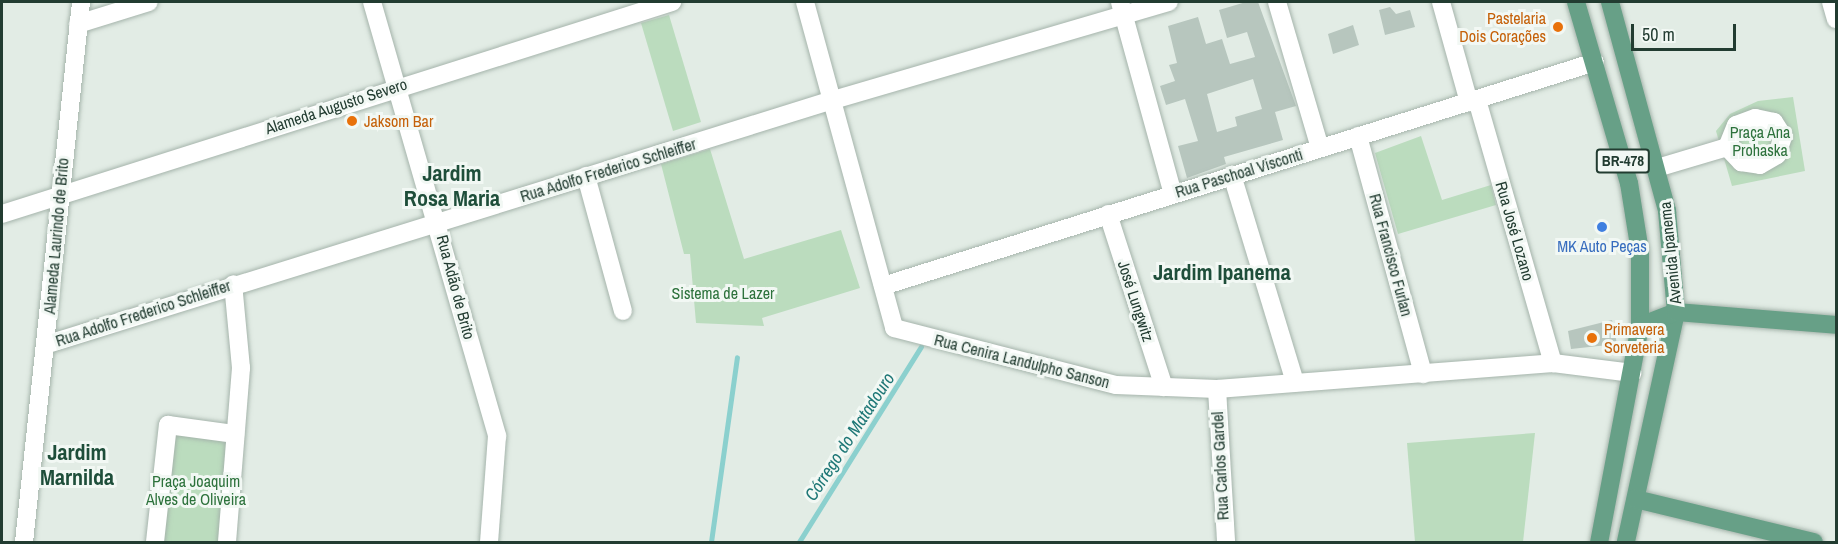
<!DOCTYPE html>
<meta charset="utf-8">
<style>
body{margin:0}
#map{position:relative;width:1838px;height:544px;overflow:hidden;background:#e2ece5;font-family:"Archivo Narrow",sans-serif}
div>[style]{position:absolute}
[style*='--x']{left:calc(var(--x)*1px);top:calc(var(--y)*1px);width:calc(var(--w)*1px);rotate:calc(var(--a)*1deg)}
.green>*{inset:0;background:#bbdcbe}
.stream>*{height:4.5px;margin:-2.25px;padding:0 2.25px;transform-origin:2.25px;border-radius:2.25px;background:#8bd0ce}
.building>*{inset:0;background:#b7c6be}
.roads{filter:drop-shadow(0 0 2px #a5b4ab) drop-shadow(0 0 2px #a5b4ab)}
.minor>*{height:18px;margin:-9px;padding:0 9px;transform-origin:9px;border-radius:9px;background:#fff}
.major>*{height:18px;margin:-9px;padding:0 9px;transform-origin:9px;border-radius:9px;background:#67a087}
.dots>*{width:16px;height:16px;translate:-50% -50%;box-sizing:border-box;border:3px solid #f2f8f4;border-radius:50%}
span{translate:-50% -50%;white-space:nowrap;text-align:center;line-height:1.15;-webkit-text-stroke:6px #f2f8f4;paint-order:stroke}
.shield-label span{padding:2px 4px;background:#f2f8f4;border:2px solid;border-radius:4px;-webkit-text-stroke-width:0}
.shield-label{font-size:15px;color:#223c31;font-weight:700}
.food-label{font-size:16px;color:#c56008}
.right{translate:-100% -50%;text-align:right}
.left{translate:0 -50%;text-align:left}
.street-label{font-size:16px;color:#223c31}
.park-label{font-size:16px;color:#2d723c}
.shop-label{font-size:16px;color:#366cbe}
.water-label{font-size:18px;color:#1e7776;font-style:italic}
.district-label{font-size:22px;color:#1e4e3a;font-weight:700}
.frame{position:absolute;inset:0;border:3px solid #223c31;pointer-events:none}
.scale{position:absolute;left:1631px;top:24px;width:105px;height:27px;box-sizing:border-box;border:3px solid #223c31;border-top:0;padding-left:8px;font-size:18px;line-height:21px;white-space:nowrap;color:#223c31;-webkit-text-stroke:4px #f2f8f4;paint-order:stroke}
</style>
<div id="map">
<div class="green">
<div style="clip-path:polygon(669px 15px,701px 122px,673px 131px,641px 23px)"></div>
<div style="clip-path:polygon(1793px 97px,1805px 171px,1732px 186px,1716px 131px,1730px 114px,1758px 101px)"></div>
<div style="clip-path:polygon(1421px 136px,1442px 200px,1491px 185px,1496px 205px,1398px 234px,1375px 153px)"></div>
<div style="clip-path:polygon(710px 149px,744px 259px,841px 230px,860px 288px,762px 318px,764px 326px,696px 323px,690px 254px,684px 254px,661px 164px)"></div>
<div style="clip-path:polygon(172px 432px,232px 438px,221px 542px,161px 542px)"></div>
<div style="clip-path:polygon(1535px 433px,1523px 542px,1415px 542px,1407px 443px)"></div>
</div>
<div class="stream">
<div style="--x:711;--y:542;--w:186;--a:-82"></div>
<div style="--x:799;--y:542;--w:230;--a:-58"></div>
</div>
<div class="building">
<div style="clip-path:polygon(evenodd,1246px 2px,1258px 2px,1296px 106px,1275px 112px,1283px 140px,1224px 157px,1226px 164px,1187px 178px,1178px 146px,1198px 141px,1185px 99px,1166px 105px,1160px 86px,1175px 81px,1169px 65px,1177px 63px,1168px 26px,1198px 17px,1206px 44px,1222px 39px,1230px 64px,1255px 57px,1247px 32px,1227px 38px,1219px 10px,1246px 2px,1253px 79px,1262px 109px,1235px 117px,1237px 126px,1217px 132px,1207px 94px,1253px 79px)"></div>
<div style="clip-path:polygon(1390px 7px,1396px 14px,1410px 10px,1415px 27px,1385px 35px,1379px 10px)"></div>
<div style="clip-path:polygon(1353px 25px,1359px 45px,1333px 54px,1328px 34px)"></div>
<div style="clip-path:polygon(1612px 320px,1617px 344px,1571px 349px,1568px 331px)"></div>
</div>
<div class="roads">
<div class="minor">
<div style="--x:372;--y:2;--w:452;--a:73.9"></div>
<div style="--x:497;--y:436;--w:106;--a:94.3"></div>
<div style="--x:805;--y:2;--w:338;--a:74.7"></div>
<div style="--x:894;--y:328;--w:229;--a:14.4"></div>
<div style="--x:1116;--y:385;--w:101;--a:2.3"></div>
<div style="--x:1217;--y:389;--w:337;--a:-4.4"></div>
<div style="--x:1553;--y:363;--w:80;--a:7.2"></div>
<div style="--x:1120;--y:2;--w:199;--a:74.6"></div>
<div style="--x:1277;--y:2;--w:152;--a:73.6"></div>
<div style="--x:1441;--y:2;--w:104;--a:74.4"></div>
<div style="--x:1831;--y:2;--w:18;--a:74"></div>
<div style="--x:78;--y:24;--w:74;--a:-17.2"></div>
<div style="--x:1477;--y:100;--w:274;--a:73.9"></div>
<div style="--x:1358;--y:136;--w:247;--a:74.7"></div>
<div style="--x:1657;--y:168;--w:73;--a:-16.7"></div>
<div style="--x:1727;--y:147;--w:21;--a:47"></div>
<div style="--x:1741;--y:162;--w:19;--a:9"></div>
<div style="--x:1760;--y:165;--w:20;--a:-30"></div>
<div style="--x:1777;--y:155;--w:20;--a:-72"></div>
<div style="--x:1783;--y:136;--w:17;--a:-123"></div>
<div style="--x:1774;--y:122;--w:19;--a:-168"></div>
<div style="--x:1755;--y:118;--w:20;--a:160"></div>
<div style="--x:1736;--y:125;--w:24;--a:112"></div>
<div style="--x:1232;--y:175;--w:217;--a:73.1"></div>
<div style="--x:586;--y:176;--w:140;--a:74.7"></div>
<div style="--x:2;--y:214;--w:703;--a:-17.56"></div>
<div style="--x:1108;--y:214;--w:182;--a:72.1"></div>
<div style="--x:883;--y:286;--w:746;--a:-17.46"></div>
<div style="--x:48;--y:344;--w:822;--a:-17.27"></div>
<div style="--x:833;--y:100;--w:350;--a:-16.3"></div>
<div style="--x:1217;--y:389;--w:153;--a:86.6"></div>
<div style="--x:24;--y:542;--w:543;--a:-83.97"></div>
<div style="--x:155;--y:542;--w:118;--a:-83.7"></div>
<div style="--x:168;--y:425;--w:68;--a:7.7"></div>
<div style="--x:227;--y:542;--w:175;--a:-85.4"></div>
<div style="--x:241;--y:368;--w:84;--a:-95.4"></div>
</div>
<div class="major">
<div style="--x:1576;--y:2;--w:189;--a:73.7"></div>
<div style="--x:1629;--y:183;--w:70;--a:80.9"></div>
<div style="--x:1640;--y:252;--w:74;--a:90"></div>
<div style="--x:1640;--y:326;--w:220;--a:100.7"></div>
<div style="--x:1610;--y:2;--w:217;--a:74.7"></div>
<div style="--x:1667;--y:211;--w:101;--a:84.9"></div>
<div style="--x:1676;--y:312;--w:235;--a:102.3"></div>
<div style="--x:1640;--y:326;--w:39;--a:-21"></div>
<div style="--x:1676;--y:312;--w:161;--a:4.6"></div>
<div style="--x:1636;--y:499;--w:183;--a:13.6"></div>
</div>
</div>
<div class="dots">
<div style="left:1558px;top:27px;background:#e8710a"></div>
<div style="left:352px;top:121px;background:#e8710a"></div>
<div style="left:1602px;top:227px;background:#3f7fe0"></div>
<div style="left:1592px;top:338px;background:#e8710a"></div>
</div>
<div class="shield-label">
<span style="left:1623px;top:161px">BR-478</span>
</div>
<div class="food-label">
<span class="right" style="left:1546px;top:27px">Pastelaria<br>Dois Corações</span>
<span class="left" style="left:364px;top:121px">Jaksom Bar</span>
<span class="left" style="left:1604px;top:338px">Primavera<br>Sorveteria</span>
</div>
<div class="street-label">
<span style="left:336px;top:106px;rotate:-18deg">Alameda Augusto Severo</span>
<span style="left:608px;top:170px;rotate:-17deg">Rua Adolfo Frederico Schleiffer</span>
<span style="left:1239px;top:173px;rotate:-17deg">Rua Paschoal Visconti</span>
<span style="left:1515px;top:231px;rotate:74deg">Rua José Lozano</span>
<span style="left:56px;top:236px;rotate:-85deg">Alameda Laurindo de Brito</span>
<span style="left:1670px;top:253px;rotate:-96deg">Avenida Ipanema</span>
<span style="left:1391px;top:255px;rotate:75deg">Rua Francisco Furlan</span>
<span style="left:456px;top:287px;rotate:75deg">Rua Adão de Brito</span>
<span style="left:1136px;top:301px;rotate:72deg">José Lungwitz</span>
<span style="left:143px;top:313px;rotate:-18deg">Rua Adolfo Frederico Schleiffer</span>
<span style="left:1022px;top:361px;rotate:14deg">Rua Cenira Landulpho Sanson</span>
<span style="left:1220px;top:466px;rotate:-93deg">Rua Carlos Gardel</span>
</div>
<div class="park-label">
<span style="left:1760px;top:141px">Praça Ana<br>Prohaska</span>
<span style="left:723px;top:293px">Sistema de Lazer</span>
<span style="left:196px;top:490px">Praça Joaquim<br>Alves de Oliveira</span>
</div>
<div class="shop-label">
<span style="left:1602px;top:246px">MK Auto Peças</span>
</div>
<div class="water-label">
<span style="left:850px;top:437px;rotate:-57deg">Córrego do Matadouro</span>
</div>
<div class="district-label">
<span style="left:452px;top:186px">Jardim<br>Rosa Maria</span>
<span style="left:1222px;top:273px">Jardim Ipanema</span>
<span style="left:77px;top:465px">Jardim<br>Marnilda</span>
</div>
<div class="frame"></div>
<div class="scale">50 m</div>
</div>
